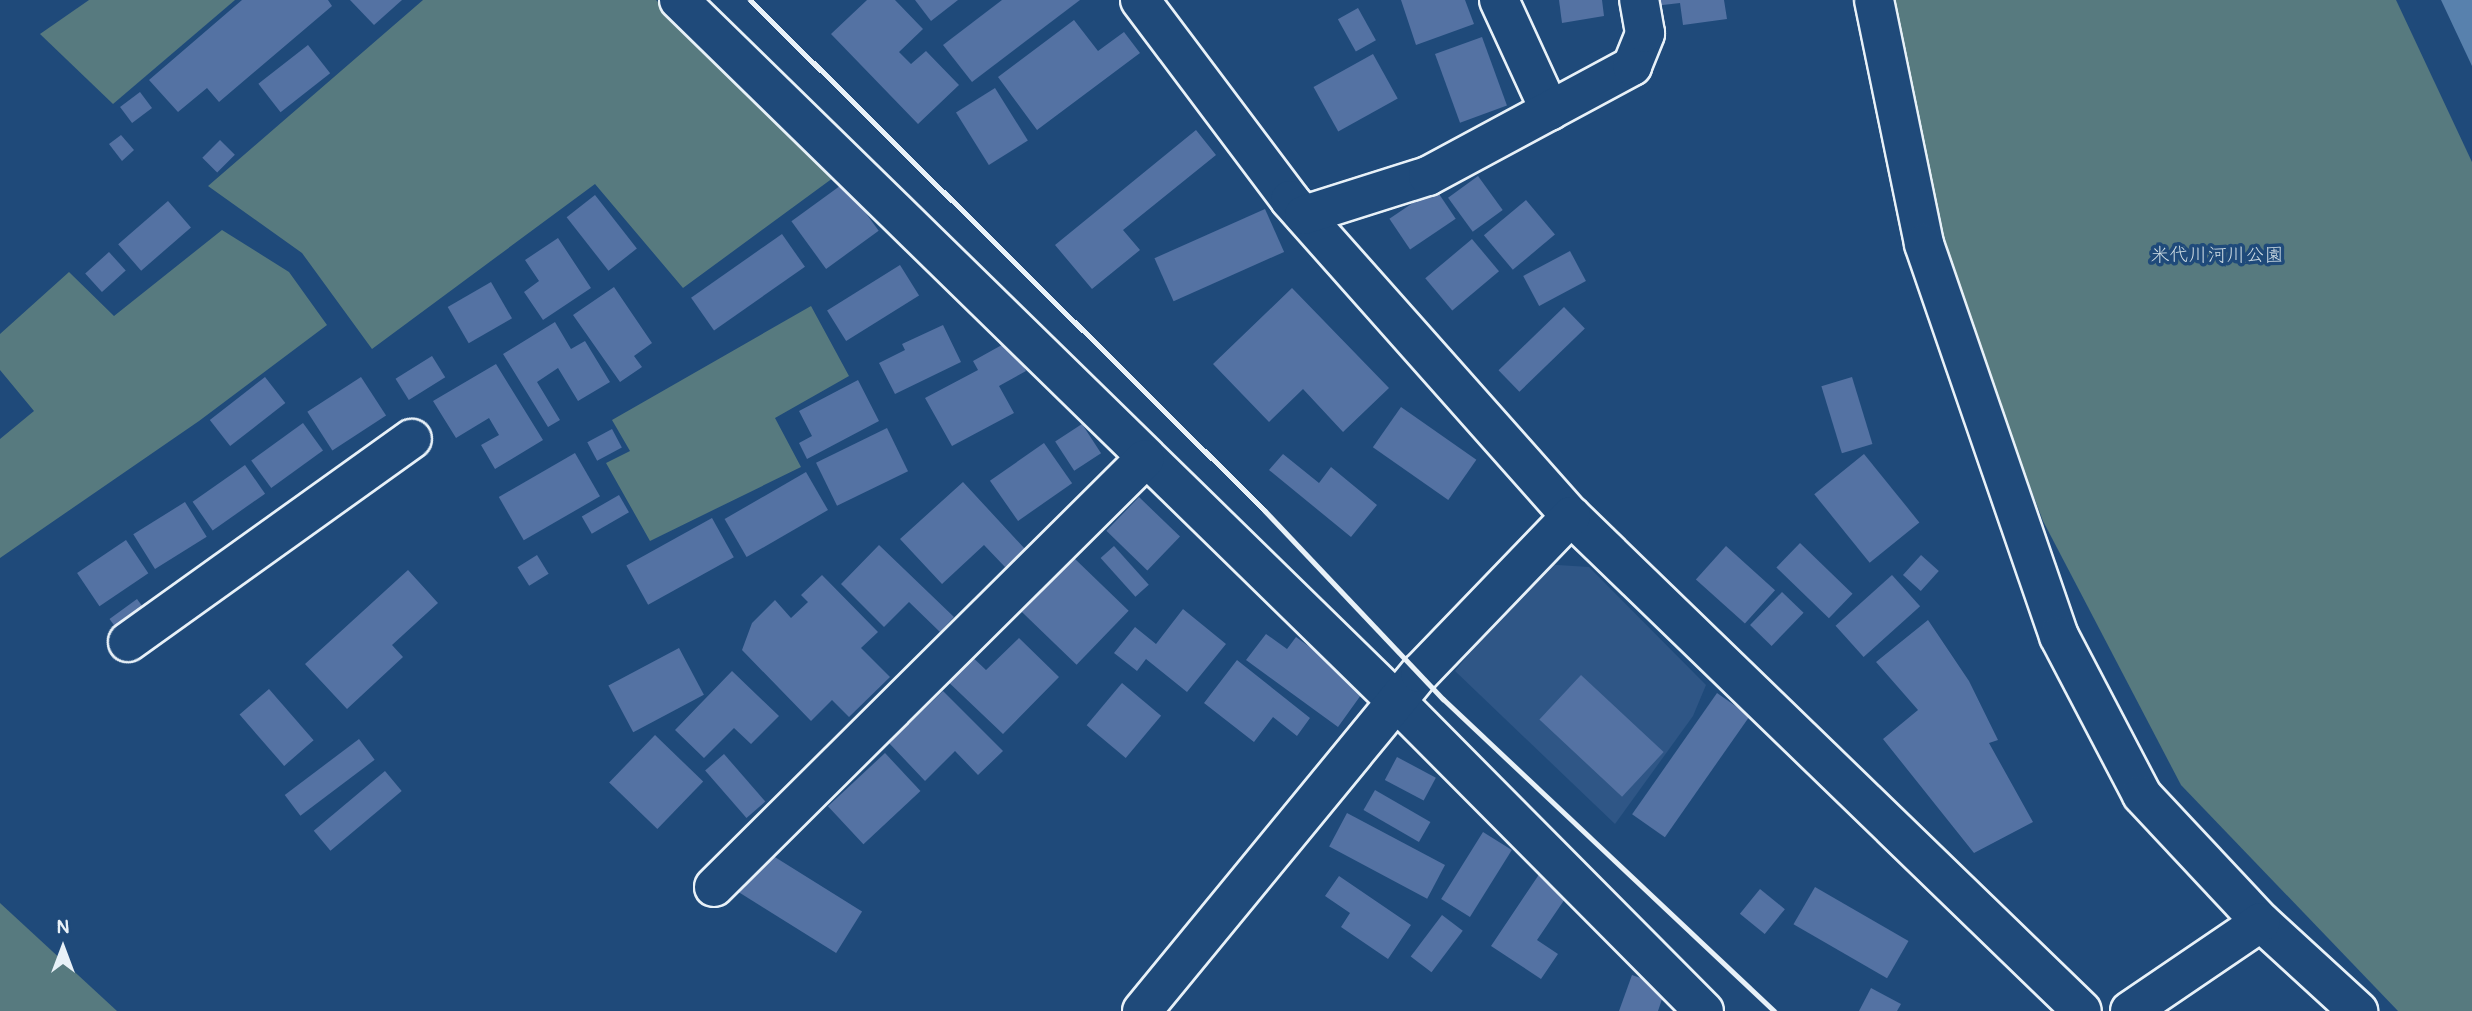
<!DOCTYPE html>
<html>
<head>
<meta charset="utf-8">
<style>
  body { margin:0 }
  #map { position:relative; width:2472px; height:1011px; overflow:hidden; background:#1f4a7a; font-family:Pangolin,"Klee One",sans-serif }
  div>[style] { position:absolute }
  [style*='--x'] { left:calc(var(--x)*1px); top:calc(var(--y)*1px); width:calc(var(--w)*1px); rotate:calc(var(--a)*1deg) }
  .built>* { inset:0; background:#2f5686 }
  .green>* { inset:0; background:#577a7f }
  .water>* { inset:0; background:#5881ad }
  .building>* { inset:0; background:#5472a3; transform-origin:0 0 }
  .roads { filter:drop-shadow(2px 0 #e8f1f8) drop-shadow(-2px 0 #e8f1f8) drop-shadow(0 2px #e8f1f8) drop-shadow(0 -2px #e8f1f8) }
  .minor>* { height:38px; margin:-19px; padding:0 19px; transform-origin:19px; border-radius:19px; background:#1f4a7a }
  .rail>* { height:5px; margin:-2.5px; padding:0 2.5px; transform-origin:2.5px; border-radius:2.5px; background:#e8f1f8 }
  span { translate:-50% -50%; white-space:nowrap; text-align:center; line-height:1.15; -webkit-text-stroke:7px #1f4a7a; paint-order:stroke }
  .park-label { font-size:19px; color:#d2dfe6 }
  .north { position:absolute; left:28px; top:913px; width:70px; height:70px; -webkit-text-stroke:5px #1f4a7a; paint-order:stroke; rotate:0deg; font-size:19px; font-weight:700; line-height:28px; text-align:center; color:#e8f1f8 }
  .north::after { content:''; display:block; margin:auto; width:24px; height:32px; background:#e8f1f8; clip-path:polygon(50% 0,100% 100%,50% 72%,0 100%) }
</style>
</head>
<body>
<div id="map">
  <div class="built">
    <i style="clip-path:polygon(1542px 564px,1589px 567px,1706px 685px,1693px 716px,1615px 824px,1455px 671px)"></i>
  </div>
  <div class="green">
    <i style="clip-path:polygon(89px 0,235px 0,113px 104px,40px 34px)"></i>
    <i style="clip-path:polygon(423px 0,656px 0,837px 175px,683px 288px,595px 184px,372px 349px,302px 253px,208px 186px)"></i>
    <i style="clip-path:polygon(1885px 0,2396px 0,2472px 162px,2472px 1011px,2398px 1011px,2181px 785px,2043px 521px,1934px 233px)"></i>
    <i style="clip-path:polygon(222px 230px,289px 272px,327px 325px,199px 421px,0 558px,0 439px,34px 411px,0 370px,0 334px,69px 272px,114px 316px)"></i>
    <i style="clip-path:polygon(811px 306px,849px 376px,775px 418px,801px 467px,650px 541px,606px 463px,630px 451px,612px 420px)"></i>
    <i style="clip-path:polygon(0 903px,117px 1011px,0 1011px)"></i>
  </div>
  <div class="water">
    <i style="clip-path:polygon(2441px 0,2472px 0,2472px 66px)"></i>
  </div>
  <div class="building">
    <i style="clip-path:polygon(242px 0,328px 0,332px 6px,219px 102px,207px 88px,178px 112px,149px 80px)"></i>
    <i style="clip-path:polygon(350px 0,402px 0,374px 25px)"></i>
    <i style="clip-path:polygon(867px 0,895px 0,923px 29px,899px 52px,911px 64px,926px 51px,959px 85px,918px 124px,831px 34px)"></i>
    <i style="clip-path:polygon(915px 0,958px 0,931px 21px)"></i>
    <i style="clip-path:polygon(1002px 0,1080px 0,972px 82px,943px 45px)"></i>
    <i style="clip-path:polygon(1401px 0,1465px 0,1474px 24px,1416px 45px)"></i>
    <i style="clip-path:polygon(1559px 0,1602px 0,1604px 16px,1562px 23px)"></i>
    <i style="clip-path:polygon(1654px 0,1724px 0,1727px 19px,1683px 25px,1680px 3px,1654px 6px)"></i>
    <i style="left:1358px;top:8px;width:37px;height:23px;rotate:61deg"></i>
    <i style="clip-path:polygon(1074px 20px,1098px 51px,1124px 32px,1140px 53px,1037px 130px,998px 77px)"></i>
    <i style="left:1482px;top:37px;width:73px;height:50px;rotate:70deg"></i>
    <i style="left:308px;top:45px;width:36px;height:63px;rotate:52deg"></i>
    <i style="left:1373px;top:54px;width:51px;height:68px;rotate:61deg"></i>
    <i style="left:995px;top:88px;width:62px;height:46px;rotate:58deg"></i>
    <i style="left:140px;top:92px;width:20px;height:25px;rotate:53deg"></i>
    <i style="clip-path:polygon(1196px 130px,1216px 155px,1123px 230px,1140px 250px,1092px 289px,1055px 245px)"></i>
    <i style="clip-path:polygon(121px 135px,134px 150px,122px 161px,109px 144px)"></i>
    <i style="left:220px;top:140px;width:21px;height:25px;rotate:45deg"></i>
    <i style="left:1478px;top:176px;width:42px;height:37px;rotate:54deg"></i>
    <i style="left:844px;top:183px;width:59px;height:65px;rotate:54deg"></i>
    <i style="left:1435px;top:188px;width:37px;height:55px;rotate:56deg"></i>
    <i style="left:595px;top:195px;width:68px;height:36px;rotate:52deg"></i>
    <i style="left:1526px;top:200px;width:45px;height:55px;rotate:50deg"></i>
    <i style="left:168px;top:201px;width:35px;height:66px;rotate:49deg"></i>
    <i style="left:1265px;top:209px;width:47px;height:121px;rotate:66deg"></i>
    <i style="left:782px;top:234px;width:40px;height:111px;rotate:55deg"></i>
    <i style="clip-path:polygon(558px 238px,591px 288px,543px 320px,524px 292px,539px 281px,525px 260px)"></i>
    <i style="left:1472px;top:239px;width:42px;height:61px;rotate:50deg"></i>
    <i style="left:1570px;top:251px;width:34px;height:53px;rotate:62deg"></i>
    <i style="left:109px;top:252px;width:25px;height:32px;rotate:48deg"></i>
    <i style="left:900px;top:265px;width:36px;height:86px;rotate:58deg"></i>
    <i style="left:491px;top:282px;width:42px;height:50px;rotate:60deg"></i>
    <i style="clip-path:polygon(614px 287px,652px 343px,634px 356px,642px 367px,620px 382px,573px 315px)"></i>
    <i style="clip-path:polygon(1292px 288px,1389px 388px,1343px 432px,1303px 389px,1269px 422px,1213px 364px)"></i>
    <i style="left:1564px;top:307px;width:30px;height:91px;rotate:46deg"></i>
    <i style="clip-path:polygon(555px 322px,571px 349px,585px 341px,610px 382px,578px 401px,558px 368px,537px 382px,560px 420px,548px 427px,503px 354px)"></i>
    <i style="clip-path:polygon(943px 325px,961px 362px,895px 394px,879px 363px,905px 350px,902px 344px)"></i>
    <i style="clip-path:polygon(1009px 341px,1026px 371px,999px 386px,1014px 413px,952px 446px,925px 398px,978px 370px,973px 361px)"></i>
    <i style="left:432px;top:356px;width:25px;height:43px;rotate:58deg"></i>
    <i style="clip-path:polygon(496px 364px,543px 440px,495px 469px,481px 445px,499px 435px,489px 418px,456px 438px,433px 401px)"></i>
    <i style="left:265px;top:377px;width:33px;height:70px;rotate:52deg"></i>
    <i style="left:361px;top:377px;width:46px;height:64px;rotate:57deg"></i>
    <i style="left:1852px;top:377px;width:70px;height:32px;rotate:73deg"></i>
    <i style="clip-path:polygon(858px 380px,879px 421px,807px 459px,799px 443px,812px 436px,799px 411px)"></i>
    <i style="left:1401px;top:407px;width:92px;height:49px;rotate:35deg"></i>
    <i style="left:303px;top:423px;width:34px;height:64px;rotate:54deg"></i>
    <i style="left:1082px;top:424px;width:35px;height:32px;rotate:57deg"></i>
    <i style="left:887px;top:428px;width:48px;height:79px;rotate:64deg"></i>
    <i style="left:612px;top:429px;width:21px;height:28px;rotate:62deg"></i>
    <i style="left:1044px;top:443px;width:49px;height:66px;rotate:55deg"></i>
    <i style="left:575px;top:453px;width:50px;height:88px;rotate:60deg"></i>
    <i style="clip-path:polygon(1283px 454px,1319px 483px,1331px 467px,1377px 505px,1351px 537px,1269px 470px)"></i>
    <i style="left:1864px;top:454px;width:88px;height:64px;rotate:51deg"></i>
    <i style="left:245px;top:465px;width:35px;height:64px;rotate:55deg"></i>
    <i style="left:806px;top:472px;width:44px;height:94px;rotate:60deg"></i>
    <i style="clip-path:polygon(963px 482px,1025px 549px,1005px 567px,984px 545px,942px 584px,900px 539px)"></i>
    <i style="left:619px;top:495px;width:20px;height:43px;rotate:60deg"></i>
    <i style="left:1139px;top:497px;width:57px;height:47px;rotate:44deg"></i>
    <i style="left:185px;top:502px;width:41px;height:61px;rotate:58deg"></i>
    <i style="left:712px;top:518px;width:45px;height:98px;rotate:61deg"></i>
    <i style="left:126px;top:540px;width:40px;height:59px;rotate:56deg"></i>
    <i style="left:1800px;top:543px;width:73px;height:34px;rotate:44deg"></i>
    <i style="clip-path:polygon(879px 545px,954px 617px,940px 632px,909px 602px,884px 627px,841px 584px)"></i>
    <i style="left:1114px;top:546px;width:52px;height:18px;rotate:48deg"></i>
    <i style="left:1726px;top:546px;width:66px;height:45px;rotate:42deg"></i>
    <i style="left:537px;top:555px;width:22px;height:23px;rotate:58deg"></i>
    <i style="left:1921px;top:555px;width:24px;height:27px;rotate:42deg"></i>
    <i style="left:1074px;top:558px;width:76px;height:75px;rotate:44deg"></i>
    <i style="clip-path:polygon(408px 570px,438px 603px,392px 645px,403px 657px,347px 709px,305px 664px)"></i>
    <i style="clip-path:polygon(822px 575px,878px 632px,861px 648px,890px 677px,849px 717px,832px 700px,811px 721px,742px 650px,752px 623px,775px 600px,791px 618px,808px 602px,801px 595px)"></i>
    <i style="left:1892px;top:575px;width:42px;height:76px;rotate:48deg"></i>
    <i style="left:1782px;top:592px;width:30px;height:46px;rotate:44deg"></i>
    <i style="left:137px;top:599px;width:19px;height:34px;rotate:54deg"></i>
    <i style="clip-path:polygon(1183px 609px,1226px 644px,1187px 692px,1146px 659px,1137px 671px,1114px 653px,1135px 627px,1156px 644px)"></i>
    <i style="clip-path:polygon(1928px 620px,1969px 681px,1998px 740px,1989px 743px,2033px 822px,1974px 853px,1883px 739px,1918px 710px,1876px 662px)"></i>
    <i style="clip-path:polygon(1266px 634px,1287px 649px,1296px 637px,1366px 688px,1338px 727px,1246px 660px)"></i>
    <i style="clip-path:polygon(1019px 638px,1059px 677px,1003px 734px,942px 676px,966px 651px,986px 670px)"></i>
    <i style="left:679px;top:648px;width:53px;height:80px;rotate:62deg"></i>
    <i style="clip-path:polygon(1237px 660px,1310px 718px,1297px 736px,1273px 717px,1254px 742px,1204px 703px)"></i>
    <i style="clip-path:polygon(732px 671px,779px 716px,751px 744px,734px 728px,704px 758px,675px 730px)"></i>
    <i style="left:1581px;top:675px;width:113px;height:61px;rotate:43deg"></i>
    <i style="left:1122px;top:683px;width:51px;height:55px;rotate:40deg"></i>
    <i style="left:269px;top:689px;width:68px;height:39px;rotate:49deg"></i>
    <i style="clip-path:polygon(943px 691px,1003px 751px,978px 775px,955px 751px,925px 781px,889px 743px)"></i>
    <i style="left:1717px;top:693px;width:40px;height:148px;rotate:35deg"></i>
    <i style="left:655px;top:735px;width:67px;height:66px;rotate:44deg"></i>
    <i style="left:359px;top:739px;width:26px;height:93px;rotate:53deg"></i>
    <i style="left:885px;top:753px;width:52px;height:78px;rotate:47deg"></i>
    <i style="left:724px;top:754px;width:63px;height:25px;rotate:49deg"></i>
    <i style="left:1397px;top:757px;width:44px;height:26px;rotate:28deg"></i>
    <i style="left:385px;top:771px;width:26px;height:93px;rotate:50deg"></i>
    <i style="left:1375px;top:790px;width:64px;height:23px;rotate:30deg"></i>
    <i style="left:1347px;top:813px;width:111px;height:38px;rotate:28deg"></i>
    <i style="left:1483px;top:832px;width:34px;height:79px;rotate:32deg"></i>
    <i style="left:762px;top:849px;width:118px;height:49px;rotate:32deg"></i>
    <i style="clip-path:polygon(1540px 873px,1569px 893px,1537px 940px,1558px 954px,1541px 979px,1491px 946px)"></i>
    <i style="clip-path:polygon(1339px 876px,1411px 925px,1388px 959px,1341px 927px,1350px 913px,1325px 896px)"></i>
    <i style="left:1815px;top:887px;width:108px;height:43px;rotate:30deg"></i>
    <i style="left:1760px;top:889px;width:32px;height:32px;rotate:39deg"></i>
    <i style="left:1442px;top:915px;width:26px;height:52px;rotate:37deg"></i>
    <i style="clip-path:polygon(1632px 975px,1666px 987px,1658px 1011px,1619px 1011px)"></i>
    <i style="clip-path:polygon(1871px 988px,1901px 1004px,1897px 1011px,1859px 1011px)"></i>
  </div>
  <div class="roads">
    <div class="minor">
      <i style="--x:679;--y:0;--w:1003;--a:44.35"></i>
      <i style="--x:1396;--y:701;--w:437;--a:45.2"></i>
      <i style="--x:1140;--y:0;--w:250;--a:53.1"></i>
      <i style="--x:1290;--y:200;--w:423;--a:48.4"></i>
      <i style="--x:1571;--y:516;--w:711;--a:44.09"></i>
      <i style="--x:1499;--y:0;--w:122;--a:65.3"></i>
      <i style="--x:1874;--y:0;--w:249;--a:78.4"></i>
      <i style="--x:1924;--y:244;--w:415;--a:71"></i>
      <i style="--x:2059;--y:636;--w:179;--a:62.4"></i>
      <i style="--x:2142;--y:795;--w:174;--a:46.9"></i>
      <i style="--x:2261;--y:922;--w:132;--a:42.5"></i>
      <i style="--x:1304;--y:215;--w:130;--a:-17.5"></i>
      <i style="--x:1428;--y:176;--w:232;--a:-28.3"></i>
      <i style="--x:1632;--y:66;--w:35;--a:-68"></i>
      <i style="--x:1645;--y:33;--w:34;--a:-100"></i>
      <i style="--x:128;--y:642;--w:349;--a:-35.6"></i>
      <i style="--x:714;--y:887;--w:607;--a:-44.8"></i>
      <i style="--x:1142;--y:1011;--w:438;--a:-50.6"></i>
      <i style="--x:1420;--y:673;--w:218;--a:-46.1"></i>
      <i style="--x:2130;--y:1011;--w:158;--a:-34.2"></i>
    </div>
  </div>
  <div class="rail">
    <i style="--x:750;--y:0;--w:725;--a:44.78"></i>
    <i style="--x:1265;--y:511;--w:259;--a:46.6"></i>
    <i style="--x:1443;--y:699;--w:455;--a:43.3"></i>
  </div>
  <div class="park-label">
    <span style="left:2217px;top:256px">米代川河川公園</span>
  </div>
  <div class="north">N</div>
</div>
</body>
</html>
